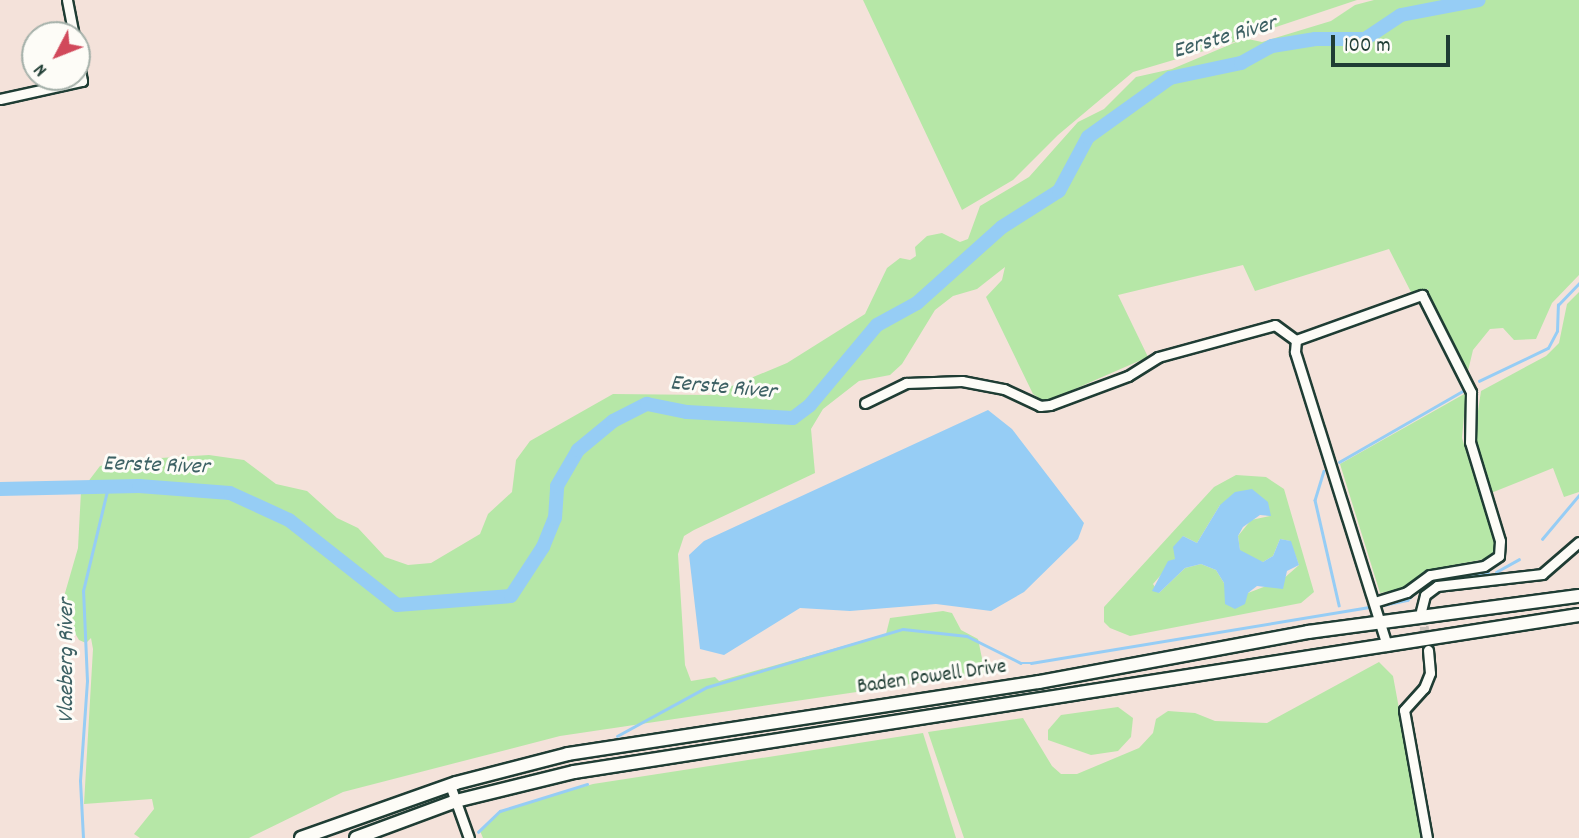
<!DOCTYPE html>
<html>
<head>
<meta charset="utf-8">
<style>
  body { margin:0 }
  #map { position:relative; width:1579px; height:838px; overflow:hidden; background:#f4e2da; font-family:Dekko,sans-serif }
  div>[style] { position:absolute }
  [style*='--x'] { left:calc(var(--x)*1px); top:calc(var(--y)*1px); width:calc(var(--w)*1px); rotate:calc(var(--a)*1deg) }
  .green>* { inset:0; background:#b6e7a7 }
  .water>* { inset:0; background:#96cdf5 }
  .stream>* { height:2.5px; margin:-1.25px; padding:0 1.25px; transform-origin:1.25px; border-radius:1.25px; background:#96cdf5 }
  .river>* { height:14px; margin:-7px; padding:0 7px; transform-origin:7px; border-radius:7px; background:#96cdf5 }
  .street-tunnel>* { height:9px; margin-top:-4.5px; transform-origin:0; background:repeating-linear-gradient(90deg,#c9c1b9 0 9px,transparent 0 13.5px) }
  .roads { filter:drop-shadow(2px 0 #1f3d34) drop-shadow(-2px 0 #1f3d34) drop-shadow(0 2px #1f3d34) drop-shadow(0 -2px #1f3d34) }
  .street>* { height:9px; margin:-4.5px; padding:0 4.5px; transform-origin:4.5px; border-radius:4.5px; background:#fdfcf7 }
  .secondary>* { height:12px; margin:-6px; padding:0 6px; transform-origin:6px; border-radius:6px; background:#fdfcf7 }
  span { translate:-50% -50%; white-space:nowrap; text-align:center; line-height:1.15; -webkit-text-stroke:6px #fdfcf7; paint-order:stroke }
  .street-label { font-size:21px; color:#1f3d34 }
  .water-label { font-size:23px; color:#3d6164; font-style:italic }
  .north { position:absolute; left:21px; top:21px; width:70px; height:70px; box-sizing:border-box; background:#fdfcf7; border:2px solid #a4b0a9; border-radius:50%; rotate:228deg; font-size:19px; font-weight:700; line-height:28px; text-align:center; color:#1f3d34 }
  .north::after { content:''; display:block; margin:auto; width:24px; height:32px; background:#d1495b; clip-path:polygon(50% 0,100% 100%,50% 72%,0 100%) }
  .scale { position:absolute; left:1331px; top:35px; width:119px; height:32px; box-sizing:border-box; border:4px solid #1f3d34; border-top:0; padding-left:9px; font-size:21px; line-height:24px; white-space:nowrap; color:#1f3d34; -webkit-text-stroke:5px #fdfcf7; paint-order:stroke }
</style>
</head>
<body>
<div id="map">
  <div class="green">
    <i style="clip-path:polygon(863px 0,1357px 0,1243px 38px,1262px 42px,1331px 21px,1355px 5px,1374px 0,1579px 0,1579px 275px,1552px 303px,1536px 339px,1514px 340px,1503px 328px,1490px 329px,1473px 350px,1468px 371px,1428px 300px,1428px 289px,1412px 294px,1389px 249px,1255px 291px,1243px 265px,1118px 295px,1148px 357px,1045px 402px,1033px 394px,986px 297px,1002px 280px,1005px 267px,977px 289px,953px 296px,935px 310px,902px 364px,890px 375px,859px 381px,823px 409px,811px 429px,815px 473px,694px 530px,684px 536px,678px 554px,685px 665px,691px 681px,715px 677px,719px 681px,886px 634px,890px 618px,943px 611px,952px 613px,961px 630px,978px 639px,985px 673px,560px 736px,343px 792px,249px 838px,140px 838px,134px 834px,154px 809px,152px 799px,84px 804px,93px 649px,91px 638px,86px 643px,79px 640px,66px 618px,65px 593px,78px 548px,81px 491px,100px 466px,128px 460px,209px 455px,244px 460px,276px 484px,307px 491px,337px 518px,358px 528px,385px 557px,408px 565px,431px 563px,480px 534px,488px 514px,512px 492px,516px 460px,530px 441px,613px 394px,710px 395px,787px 363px,865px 314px,887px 268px,900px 258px,910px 260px,916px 256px,915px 247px,927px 236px,942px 233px,960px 242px,968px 239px,980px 206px,1029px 177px,1078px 122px,1104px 109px,1136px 77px,1172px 69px,1241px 40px,1133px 72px,1058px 135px,1013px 180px,962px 210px)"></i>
    <i style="clip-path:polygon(1579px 292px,1579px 492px,1564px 497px,1553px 468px,1491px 493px,1474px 438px,1481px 391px,1546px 356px,1559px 343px,1567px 304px)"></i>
    <i style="clip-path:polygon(1466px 393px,1462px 438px,1498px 551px,1490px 558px,1433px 569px,1403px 589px,1380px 593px,1340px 464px)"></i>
    <i style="clip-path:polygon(evenodd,1236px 475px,1266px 477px,1284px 489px,1314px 592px,1301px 603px,1130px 636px,1110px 628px,1104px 622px,1104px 607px,1214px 487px,1236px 475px,1220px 505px,1270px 516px,1251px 520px,1238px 536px,1240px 551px,1249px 558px,1263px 562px,1273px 556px,1280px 539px,1290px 541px,1299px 565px,1282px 580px,1248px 593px,1224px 583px,1216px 570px,1201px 564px,1185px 568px,1159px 593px,1153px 584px,1175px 559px,1183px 536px,1197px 543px,1220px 505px)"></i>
    <i style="clip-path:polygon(1379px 662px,1393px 676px,1423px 838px,964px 838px,928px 732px,1023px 718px,1052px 766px,1061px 774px,1077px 774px,1139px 748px,1153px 733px,1156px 719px,1168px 711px,1195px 713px,1215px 721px,1267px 723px)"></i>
    <i style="clip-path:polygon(1118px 707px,1133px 718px,1131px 737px,1118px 751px,1091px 755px,1048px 740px,1048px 730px,1061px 715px)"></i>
    <i style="clip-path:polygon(923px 733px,956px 838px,483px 838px,480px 831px,500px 811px,593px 784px)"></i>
  </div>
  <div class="water">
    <i style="clip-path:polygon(988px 410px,1012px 429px,1084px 523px,1078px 539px,1024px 592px,991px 611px,936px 604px,850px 611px,800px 608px,724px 655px,700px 649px,689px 555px,704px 541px)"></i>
    <i style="clip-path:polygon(1252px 489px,1268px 502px,1271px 516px,1260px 515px,1243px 527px,1238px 536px,1240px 550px,1263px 562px,1273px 556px,1280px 539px,1291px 541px,1299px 565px,1287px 571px,1283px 589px,1257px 586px,1248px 593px,1245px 604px,1235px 609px,1225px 604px,1224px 583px,1216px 570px,1201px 564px,1185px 568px,1159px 593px,1152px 591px,1168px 561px,1175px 559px,1173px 547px,1183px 536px,1197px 543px,1220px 505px,1235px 492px)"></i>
  </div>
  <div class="stream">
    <i style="--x:1479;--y:381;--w:76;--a:-25.6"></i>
    <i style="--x:1548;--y:348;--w:19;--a:-62"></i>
    <i style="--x:1557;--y:331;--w:26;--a:-88"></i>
    <i style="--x:1558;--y:305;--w:30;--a:-46"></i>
    <i style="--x:1339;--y:462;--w:144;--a:-29.9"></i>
    <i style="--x:1324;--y:471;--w:30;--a:107"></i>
    <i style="--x:1315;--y:500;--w:108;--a:77.1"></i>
    <i style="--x:1542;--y:539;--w:57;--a:-49.9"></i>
    <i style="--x:1496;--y:572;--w:26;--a:-29"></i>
    <i style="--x:1457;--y:575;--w:31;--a:-4"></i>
    <i style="--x:1383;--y:605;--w:25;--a:-12"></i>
    <i style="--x:1407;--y:600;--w:24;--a:-42"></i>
    <i style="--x:617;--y:736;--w:102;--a:-28.6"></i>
    <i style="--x:707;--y:687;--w:204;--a:-16.5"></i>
    <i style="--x:903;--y:629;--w:64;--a:6.2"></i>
    <i style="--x:967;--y:636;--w:60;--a:26.6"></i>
    <i style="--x:1021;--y:663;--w:10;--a:0"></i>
    <i style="--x:1031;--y:663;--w:344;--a:-9.4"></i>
    <i style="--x:478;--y:832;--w:30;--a:-44"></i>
    <i style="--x:500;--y:811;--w:91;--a:-17.2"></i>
    <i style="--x:83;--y:838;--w:57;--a:-93"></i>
    <i style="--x:80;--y:781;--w:100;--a:-86"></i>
    <i style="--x:87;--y:681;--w:90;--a:-92.5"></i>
    <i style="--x:83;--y:591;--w:107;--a:-76.5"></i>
  </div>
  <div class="river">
    <i style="--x:0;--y:489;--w:139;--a:-1.2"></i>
    <i style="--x:139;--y:486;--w:91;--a:4.4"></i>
    <i style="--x:230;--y:493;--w:65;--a:24.6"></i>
    <i style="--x:289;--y:520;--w:137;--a:38.2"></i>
    <i style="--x:397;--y:605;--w:114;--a:-4.5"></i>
    <i style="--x:511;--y:596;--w:59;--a:-56.9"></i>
    <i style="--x:543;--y:547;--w:31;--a:-68"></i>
    <i style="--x:555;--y:518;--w:32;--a:-86"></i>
    <i style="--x:557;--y:486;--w:42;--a:-59.7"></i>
    <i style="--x:578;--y:450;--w:45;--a:-39.6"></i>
    <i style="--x:613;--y:421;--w:38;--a:-27"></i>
    <i style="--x:647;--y:404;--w:41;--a:11.3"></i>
    <i style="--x:687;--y:412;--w:106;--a:3.2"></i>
    <i style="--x:793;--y:418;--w:21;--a:-37"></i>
    <i style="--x:810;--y:405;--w:104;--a:-50.1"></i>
    <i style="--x:877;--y:325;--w:46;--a:-28.8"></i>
    <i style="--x:917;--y:303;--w:114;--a:-41.8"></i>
    <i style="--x:1002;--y:227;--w:67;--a:-32.3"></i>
    <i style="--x:1059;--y:191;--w:61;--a:-61.8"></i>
    <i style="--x:1088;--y:137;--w:101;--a:-35.7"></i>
    <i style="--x:1170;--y:78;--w:73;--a:-11.9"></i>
    <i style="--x:1241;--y:63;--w:35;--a:-29"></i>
    <i style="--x:1272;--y:46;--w:44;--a:-9.2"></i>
    <i style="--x:1315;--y:39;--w:50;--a:0"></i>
    <i style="--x:1365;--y:39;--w:43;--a:-33.7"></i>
    <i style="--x:1401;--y:15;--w:79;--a:-10.9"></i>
  </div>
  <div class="street-tunnel">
    <i style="--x:1422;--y:613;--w:37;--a:81"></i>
  </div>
  <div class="roads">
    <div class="street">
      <i style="--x:67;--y:0;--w:36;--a:79"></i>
      <i style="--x:0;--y:99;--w:84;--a:-12.4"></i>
      <i style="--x:82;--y:81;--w:28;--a:-100"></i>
      <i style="--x:1296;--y:340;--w:134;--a:-19.7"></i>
      <i style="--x:1422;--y:295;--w:109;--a:63.2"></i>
      <i style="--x:1471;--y:392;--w:50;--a:91.1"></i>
      <i style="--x:1470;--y:442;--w:103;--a:73.1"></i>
      <i style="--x:1500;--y:541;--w:15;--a:94"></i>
      <i style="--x:1499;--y:556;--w:18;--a:146"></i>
      <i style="--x:1484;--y:566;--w:55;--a:170.5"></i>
      <i style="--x:1430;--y:575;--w:29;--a:144"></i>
      <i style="--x:1407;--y:592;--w:34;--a:163"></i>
      <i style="--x:865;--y:403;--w:46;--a:-26"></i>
      <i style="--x:906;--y:383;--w:56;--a:-2"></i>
      <i style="--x:962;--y:381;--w:43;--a:10.8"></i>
      <i style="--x:1004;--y:389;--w:40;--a:25"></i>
      <i style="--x:1040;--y:406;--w:10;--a:-6"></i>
      <i style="--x:1050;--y:405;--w:83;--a:-20.4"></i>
      <i style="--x:1128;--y:376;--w:36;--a:-32"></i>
      <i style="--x:1158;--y:357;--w:121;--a:-15.3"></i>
      <i style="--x:1275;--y:325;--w:26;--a:36"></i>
      <i style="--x:1296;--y:340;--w:12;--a:95"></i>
      <i style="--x:1295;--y:352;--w:308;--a:72.6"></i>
      <i style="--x:1421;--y:611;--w:16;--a:-76"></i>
      <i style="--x:1425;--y:595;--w:15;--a:-37"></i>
      <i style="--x:1437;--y:586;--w:106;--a:-6.5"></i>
      <i style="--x:1542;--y:574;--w:49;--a:-40.9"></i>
      <i style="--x:450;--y:785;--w:56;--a:70.3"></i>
      <i style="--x:1427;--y:838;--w:130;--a:-100.2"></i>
      <i style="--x:1404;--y:710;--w:30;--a:-48"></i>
      <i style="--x:1424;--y:688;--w:16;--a:-68"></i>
      <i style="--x:1430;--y:673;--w:23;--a:-95"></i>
    </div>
    <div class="secondary">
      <i style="--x:301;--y:838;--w:164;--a:-19.5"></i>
      <i style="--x:456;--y:783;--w:116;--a:-14.5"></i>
      <i style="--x:568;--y:754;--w:476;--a:-8.7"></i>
      <i style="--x:1039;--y:682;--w:274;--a:-10.5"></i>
      <i style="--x:1308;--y:632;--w:273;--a:-7.6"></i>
      <i style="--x:356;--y:838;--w:107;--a:-20.3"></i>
      <i style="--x:456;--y:801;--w:122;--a:-13.8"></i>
      <i style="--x:574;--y:772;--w:1017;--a:-8.88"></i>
    </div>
  </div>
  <div class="street-label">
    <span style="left:932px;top:678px;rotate:-8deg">Baden Powell Drive</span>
  </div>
  <div class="water-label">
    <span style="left:1225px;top:39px;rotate:-16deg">Eerste River</span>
    <span style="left:723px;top:389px;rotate:5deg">Eerste River</span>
    <span style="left:156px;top:467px;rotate:2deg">Eerste River</span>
    <span style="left:68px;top:661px;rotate:-90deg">Vlaeberg River</span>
  </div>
  <div class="north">N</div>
  <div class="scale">100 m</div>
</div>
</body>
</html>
